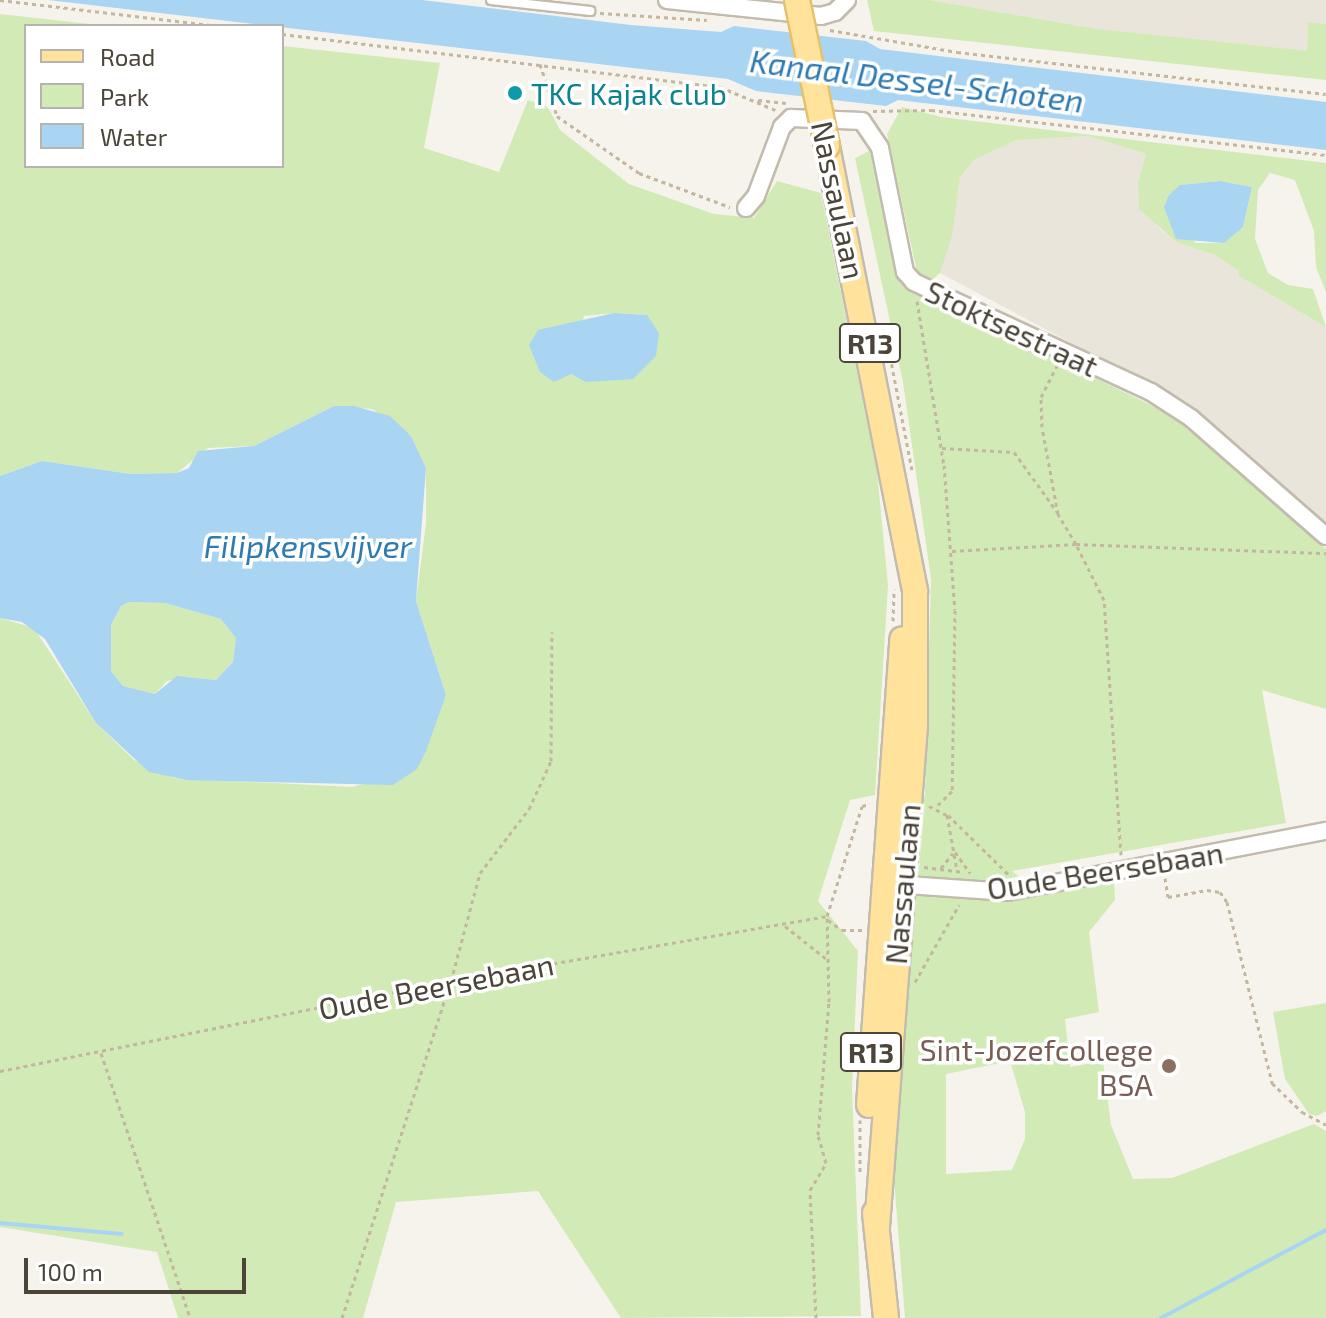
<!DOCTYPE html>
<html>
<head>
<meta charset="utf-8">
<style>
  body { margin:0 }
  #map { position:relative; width:1326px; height:1318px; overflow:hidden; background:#f6f3ec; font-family:"Exo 2",sans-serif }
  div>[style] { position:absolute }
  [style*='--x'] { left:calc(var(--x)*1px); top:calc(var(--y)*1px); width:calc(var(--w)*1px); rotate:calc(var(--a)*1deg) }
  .residential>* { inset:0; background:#eae5da }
  .green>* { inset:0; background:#d2eab5 }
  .water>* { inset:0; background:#a9d4f2 }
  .stream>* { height:4px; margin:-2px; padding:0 2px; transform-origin:2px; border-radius:2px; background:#a9d4f2 }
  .path>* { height:3px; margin-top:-1.5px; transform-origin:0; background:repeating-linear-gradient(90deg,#c4b79f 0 4px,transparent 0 8px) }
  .roads { filter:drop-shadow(2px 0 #c2bbae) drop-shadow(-2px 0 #c2bbae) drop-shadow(0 2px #c2bbae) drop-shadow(0 -2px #c2bbae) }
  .lane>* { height:8px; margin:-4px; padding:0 4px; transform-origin:4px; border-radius:4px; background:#fff }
  .street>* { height:16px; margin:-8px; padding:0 8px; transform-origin:8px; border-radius:8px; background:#fff }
  .primary>* { height:24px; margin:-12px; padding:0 12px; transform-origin:12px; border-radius:12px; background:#ffe39c }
  .bridges { filter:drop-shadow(2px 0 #e6c16a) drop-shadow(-2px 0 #e6c16a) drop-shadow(0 2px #e6c16a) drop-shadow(0 -2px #e6c16a) }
  .primary-bridge>* { height:24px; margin:-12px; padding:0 12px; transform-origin:12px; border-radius:12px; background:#ffe39c }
  .dots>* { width:22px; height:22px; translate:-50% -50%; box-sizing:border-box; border:4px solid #fff; border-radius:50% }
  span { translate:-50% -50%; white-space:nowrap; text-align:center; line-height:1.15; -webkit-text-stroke:7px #fff; paint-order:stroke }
  .shield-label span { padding:2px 6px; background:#fff; border:2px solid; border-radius:6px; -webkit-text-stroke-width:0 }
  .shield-label { font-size:28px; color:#4b4439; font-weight:700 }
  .culture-label { font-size:30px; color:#0d838f }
  .left { translate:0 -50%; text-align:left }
  .street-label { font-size:30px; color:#4b4439 }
  .education-label { font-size:30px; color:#785e54 }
  .right { translate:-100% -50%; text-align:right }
  .water-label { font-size:32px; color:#2e7ab2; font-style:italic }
  .legend { position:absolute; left:24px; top:24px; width:260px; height:144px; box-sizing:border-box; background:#fff; border:2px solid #b7b4b0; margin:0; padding:10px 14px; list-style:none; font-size:24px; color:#4b4439 }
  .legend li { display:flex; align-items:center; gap:16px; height:40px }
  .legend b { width:40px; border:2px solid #b7b4b0 }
  .scale { position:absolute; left:24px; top:1258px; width:222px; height:36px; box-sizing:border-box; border:4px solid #4b4439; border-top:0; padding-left:10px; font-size:24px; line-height:28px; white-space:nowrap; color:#4b4439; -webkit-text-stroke:6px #fff; paint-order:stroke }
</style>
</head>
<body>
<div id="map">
  <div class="residential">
    <i style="clip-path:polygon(929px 0,1326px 0,1326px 24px,1308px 23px,1307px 51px,1278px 49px,1098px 29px)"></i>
    <i style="clip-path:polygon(1088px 136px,1146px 154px,1138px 182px,1157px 226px,1176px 242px,1215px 255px,1239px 271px,1239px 276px,1326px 327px,1326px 524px,1184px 403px,940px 273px,960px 177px,974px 160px,1017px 140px)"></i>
  </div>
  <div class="green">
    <i style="clip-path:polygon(867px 0,929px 0,1098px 29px,1307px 51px,1308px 22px,1326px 24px,1326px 80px,874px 31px)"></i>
    <i style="clip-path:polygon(evenodd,0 14px,108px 26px,26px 26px,26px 166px,282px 166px,282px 46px,440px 63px,424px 148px,499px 172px,528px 100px,548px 107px,560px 130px,629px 184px,714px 214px,754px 218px,777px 181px,821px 193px,877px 472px,888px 585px,875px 795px,850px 800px,818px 901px,858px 951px,852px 1088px,861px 1316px,621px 1318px,538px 1191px,396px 1202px,363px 1318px,178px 1318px,157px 1252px,0 1227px,0 618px,34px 628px,96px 723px,134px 760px,174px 778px,352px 787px,417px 769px,446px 695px,416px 601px,426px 523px,426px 468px,411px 436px,372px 409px,334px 406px,254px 446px,208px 448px,177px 473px,131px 474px,42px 461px,0 476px,0 14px,615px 313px,647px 315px,587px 382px,571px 374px,584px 316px,615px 313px)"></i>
    <i style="clip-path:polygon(evenodd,902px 107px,941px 117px,1326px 163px,1326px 292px,1316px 267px,1314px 231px,1295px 180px,1270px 173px,1258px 190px,1255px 239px,1268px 273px,1288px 285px,1313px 289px,1326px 327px,1239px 276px,1239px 271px,1215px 255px,1176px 242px,1139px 209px,1138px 182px,1146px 154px,1088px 136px,1017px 140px,974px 160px,960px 177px,952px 236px,940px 273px,931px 281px,917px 272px,887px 134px,902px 107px,1220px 181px,1252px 187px,1243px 227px,1223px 243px,1195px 243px,1180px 185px,1220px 181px)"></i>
    <i style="clip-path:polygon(evenodd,871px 150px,893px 226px,894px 268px,903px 284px,1175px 417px,1326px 549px,1326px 709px,1262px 690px,1286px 823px,1012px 871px,1038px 892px,1114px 883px,1115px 900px,1089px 932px,1099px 1012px,1065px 1019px,1070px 1067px,1103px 1061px,1111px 1125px,1133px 1179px,1172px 1178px,1314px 1124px,1326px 1131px,1326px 1318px,905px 1318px,894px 1179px,886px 1163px,915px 797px,925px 797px,931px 579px,903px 382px,855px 158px,871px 150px,1010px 1061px,1025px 1112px,1025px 1139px,1012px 1170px,946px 1174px,946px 1074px,1010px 1061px)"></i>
    <i style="clip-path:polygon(129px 602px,165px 603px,221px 619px,236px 638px,233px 662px,216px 680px,186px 677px,167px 681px,155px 694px,123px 686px,111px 671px,111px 625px,121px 606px)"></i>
    <i style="clip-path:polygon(1326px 1003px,1326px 1111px,1317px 1116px,1309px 1114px,1285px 1079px,1273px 1012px)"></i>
  </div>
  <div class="water">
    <i style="clip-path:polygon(48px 0,422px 0,631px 25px,721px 32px,734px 26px,866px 41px,880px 49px,1326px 102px,1326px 150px,898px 100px,886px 106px,756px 91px,728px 79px)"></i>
    <i style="clip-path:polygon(1220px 181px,1252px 187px,1243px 227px,1224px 243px,1176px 239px,1164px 207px,1169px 195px,1180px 185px)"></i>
    <i style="clip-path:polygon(614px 313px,647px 315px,659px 333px,656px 356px,633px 379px,586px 382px,571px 374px,554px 382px,540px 372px,529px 345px,538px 330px)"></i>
    <i style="clip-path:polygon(evenodd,334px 406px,354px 406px,390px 416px,411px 436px,426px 468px,416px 601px,446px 695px,426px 751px,417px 769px,393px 785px,187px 780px,149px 772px,96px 723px,45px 639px,22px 622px,0 618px,0 476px,42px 461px,131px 474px,177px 473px,189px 468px,198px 451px,254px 446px,334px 406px,129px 602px,165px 603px,221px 619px,236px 638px,233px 662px,216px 680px,177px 676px,155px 694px,123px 686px,111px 671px,111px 625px,121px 606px,129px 602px)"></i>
  </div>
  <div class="stream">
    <i style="--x:0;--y:1223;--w:122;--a:5.2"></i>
    <i style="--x:1161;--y:1318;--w:187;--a:-28.1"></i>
  </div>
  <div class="path">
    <i style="--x:0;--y:0;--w:220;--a:6.8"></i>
    <i style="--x:600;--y:13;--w:107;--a:3.7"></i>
    <i style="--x:830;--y:30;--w:129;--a:9.8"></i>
    <i style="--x:957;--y:52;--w:371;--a:6.5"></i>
    <i style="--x:282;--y:34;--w:441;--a:6.9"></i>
    <i style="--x:720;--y:87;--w:63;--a:22.5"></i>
    <i style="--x:540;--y:64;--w:55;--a:71.9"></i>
    <i style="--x:557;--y:116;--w:100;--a:34.8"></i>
    <i style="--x:639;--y:173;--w:97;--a:20.5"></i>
    <i style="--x:758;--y:100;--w:28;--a:6"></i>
    <i style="--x:873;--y:111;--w:58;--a:-1"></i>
    <i style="--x:931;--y:110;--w:398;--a:6.5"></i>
    <i style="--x:917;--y:301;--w:166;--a:80.7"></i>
    <i style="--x:944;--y:465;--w:145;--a:85.7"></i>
    <i style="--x:955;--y:610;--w:181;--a:90.9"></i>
    <i style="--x:952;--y:791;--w:23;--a:135"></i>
    <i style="--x:890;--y:356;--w:116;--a:79.1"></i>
    <i style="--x:942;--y:448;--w:72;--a:3.2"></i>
    <i style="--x:1014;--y:452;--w:75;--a:54.2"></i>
    <i style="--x:952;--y:551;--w:124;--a:-3.2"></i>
    <i style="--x:1076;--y:544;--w:35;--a:-121"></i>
    <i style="--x:1058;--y:514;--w:88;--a:-100.4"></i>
    <i style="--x:1042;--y:427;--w:30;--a:-92"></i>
    <i style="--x:1041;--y:397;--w:35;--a:-63"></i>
    <i style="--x:893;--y:621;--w:32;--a:-88"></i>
    <i style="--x:929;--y:806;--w:20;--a:27"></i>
    <i style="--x:947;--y:815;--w:56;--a:79.7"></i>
    <i style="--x:948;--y:815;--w:88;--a:44.5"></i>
    <i style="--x:955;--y:852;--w:26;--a:54"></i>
    <i style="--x:1121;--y:855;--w:256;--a:-93.8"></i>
    <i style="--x:1104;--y:600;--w:63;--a:-116.6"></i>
    <i style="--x:1076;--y:544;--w:250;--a:2.1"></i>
    <i style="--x:924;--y:867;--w:40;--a:7.1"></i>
    <i style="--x:941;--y:868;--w:19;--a:-51"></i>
    <i style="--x:1165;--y:878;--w:19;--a:81"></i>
    <i style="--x:1168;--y:897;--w:40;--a:-10"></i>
    <i style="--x:1207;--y:890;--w:13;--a:9"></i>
    <i style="--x:1220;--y:892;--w:12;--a:55"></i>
    <i style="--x:1227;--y:902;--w:187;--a:76"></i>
    <i style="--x:1272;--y:1083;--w:42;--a:44"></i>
    <i style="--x:1302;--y:1112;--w:27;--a:28"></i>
    <i style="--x:828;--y:920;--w:17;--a:36"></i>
    <i style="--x:842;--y:930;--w:22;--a:0"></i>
    <i style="--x:785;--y:926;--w:56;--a:38.5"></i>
    <i style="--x:915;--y:982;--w:89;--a:-60.3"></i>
    <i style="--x:101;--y:1053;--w:280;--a:71.4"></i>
    <i style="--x:0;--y:1071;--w:460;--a:-11.3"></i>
    <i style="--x:451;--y:981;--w:382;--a:-9.8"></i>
    <i style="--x:860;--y:1120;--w:52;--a:90"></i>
    <i style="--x:342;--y:1318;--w:354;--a:-72.1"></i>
    <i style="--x:451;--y:981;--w:112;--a:-75"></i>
    <i style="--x:480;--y:873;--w:81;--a:-52.6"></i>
    <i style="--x:529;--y:809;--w:53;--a:-65.4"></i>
    <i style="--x:551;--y:761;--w:129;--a:-89.6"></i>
    <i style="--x:816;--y:1318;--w:128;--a:-92.7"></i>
    <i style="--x:810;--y:1190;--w:31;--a:-59"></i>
    <i style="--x:826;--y:1163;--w:29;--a:-106"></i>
    <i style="--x:818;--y:1135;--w:133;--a:-85.3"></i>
    <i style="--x:829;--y:1002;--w:86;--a:-91.3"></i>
    <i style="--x:827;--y:916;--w:115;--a:-72.3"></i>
    <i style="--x:862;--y:806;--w:8;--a:-14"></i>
  </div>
  <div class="roads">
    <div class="lane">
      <i style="--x:491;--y:0;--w:100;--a:6.3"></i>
    </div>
    <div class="street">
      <i style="--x:667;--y:0;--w:155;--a:5.9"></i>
      <i style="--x:821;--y:16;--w:15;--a:-16"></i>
      <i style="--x:835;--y:12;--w:17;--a:-45"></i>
      <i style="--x:746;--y:208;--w:16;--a:-50"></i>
      <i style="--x:756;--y:196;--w:74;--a:-69.4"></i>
      <i style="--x:782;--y:127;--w:13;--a:-45"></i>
      <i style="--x:791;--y:118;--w:71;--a:2.4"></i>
      <i style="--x:862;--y:121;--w:32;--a:56"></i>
      <i style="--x:880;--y:148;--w:126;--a:78.6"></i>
      <i style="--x:905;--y:272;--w:13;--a:48"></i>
      <i style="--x:914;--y:282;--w:261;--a:24.9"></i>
      <i style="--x:1151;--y:392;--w:48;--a:33"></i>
      <i style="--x:1191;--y:418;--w:179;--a:41.2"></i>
      <i style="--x:893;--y:884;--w:115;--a:4"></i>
      <i style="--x:1008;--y:892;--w:324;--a:-10.9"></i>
    </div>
    <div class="primary">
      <i style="--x:827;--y:146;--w:454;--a:78.8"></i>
      <i style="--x:915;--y:591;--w:134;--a:90"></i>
      <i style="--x:915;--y:725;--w:503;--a:94.33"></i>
      <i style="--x:869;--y:1105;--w:467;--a:-85.9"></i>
      <i style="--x:875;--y:1213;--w:106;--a:84"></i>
    </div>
  </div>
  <div class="bridges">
    <div class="primary-bridge">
      <i style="--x:797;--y:0;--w:149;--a:78.4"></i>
    </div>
  </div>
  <div class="dots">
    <i style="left:515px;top:93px;background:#0f9aa8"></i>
    <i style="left:1169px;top:1066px;background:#8d6e63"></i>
  </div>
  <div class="shield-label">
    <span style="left:870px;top:343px">R13</span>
    <span style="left:871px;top:1052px">R13</span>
  </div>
  <div class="culture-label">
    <span class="left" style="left:531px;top:93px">TKC Kajak club</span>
  </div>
  <div class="street-label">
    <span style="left:839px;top:200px;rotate:78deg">Nassaulaan</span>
    <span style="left:1012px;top:328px;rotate:25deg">Stoktsestraat</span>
    <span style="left:1105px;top:870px;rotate:-9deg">Oude Beersebaan</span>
    <span style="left:902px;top:884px;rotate:-85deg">Nassaulaan</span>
    <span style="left:436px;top:986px;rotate:-11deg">Oude Beersebaan</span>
  </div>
  <div class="education-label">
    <span class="right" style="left:1153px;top:1066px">Sint-Jozefcollege<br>BSA</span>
  </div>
  <div class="water-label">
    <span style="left:917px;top:80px;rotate:7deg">Kanaal Dessel-Schoten</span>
    <span style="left:308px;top:545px">Filipkensvijver</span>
  </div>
  <ul class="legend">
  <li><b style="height:10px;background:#ffe39c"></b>Road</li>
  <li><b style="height:22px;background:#d2eab5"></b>Park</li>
  <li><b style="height:22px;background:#a9d4f2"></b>Water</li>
  </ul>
  <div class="scale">100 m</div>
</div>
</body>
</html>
